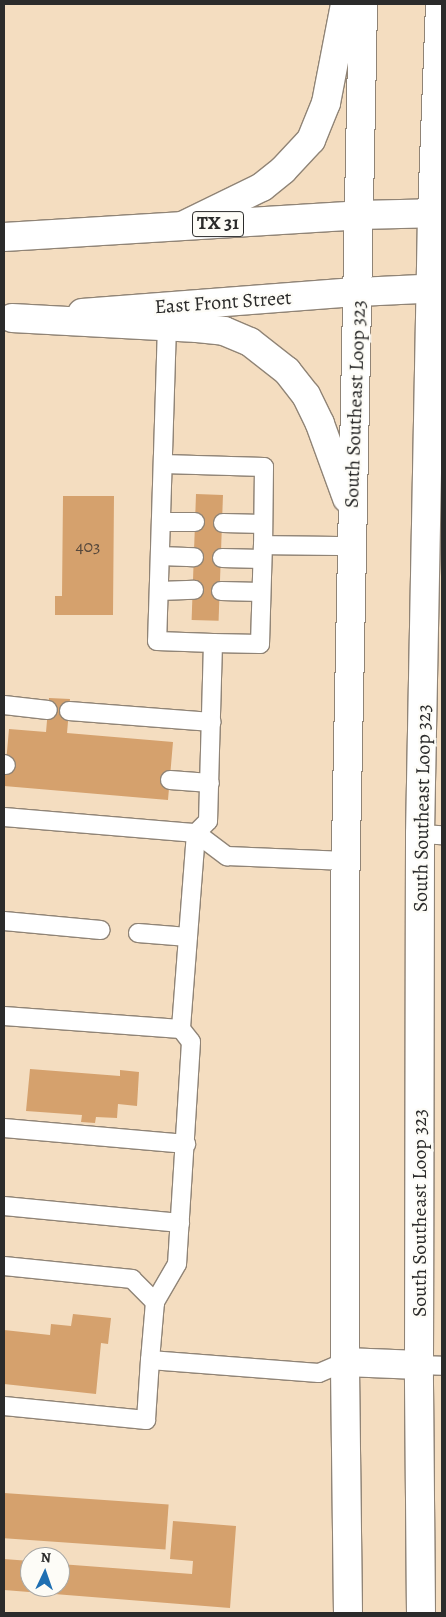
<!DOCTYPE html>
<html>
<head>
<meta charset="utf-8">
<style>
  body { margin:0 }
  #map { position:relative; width:446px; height:1617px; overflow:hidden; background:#f4ddc0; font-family:Alegreya,serif }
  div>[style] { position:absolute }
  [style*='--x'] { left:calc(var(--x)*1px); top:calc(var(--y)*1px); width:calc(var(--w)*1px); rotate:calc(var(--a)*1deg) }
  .building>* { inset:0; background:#d5a16d; transform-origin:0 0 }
  .roads { filter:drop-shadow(1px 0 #908476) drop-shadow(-1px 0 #908476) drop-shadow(0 1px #908476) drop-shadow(0 -1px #908476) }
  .service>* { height:18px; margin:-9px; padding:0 9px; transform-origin:9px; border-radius:9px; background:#fff }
  .primary>* { height:28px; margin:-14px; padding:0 14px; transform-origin:14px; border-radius:14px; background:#fff }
  .trunk>* { height:28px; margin:-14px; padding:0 14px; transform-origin:14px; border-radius:14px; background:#fff }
  span { translate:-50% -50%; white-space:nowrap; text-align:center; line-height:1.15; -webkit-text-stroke:4.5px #fdfcf7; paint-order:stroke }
  .number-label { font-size:18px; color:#56483c }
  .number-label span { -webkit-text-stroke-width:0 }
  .shield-label span { padding:1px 4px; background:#fdfcf7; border:1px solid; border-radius:4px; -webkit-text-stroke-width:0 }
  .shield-label { font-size:19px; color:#2b2b2b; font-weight:700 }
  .street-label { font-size:20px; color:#2b2b2b }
  .frame { position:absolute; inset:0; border:5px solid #2b2b2b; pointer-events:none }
  .north { position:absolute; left:20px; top:1547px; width:50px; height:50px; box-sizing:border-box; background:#fdfcf7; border:1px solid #a9a8a5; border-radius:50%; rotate:3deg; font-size:14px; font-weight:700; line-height:20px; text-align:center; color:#2b2b2b }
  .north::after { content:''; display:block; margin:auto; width:18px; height:22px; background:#1f6fb2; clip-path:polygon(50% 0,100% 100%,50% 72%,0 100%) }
</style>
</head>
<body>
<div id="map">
  <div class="building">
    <i style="left:196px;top:494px;width:27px;height:126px;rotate:2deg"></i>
    <i style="clip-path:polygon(63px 496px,114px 496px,113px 615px,55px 615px,55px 596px,62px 596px)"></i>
    <i style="clip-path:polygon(49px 698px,70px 699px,67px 733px,173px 742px,168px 800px,4px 786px,9px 729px,46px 732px)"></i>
    <i style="clip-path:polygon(30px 1069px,120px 1076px,120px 1070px,139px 1072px,137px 1106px,118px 1104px,117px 1118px,96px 1117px,95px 1123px,81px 1122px,82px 1115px,26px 1111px)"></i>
    <i style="clip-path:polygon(73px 1314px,111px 1318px,108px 1344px,101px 1343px,96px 1394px,4px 1384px,4px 1330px,50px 1335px,51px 1324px,71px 1326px)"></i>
    <i style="left:4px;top:1493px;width:165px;height:45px;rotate:4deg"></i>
    <i style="clip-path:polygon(173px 1521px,236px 1526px,230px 1608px,4px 1590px,4px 1559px,30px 1561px,30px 1587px,60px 1587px,60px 1564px,192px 1574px,193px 1561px,170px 1559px)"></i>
  </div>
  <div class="roads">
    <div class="service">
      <i style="--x:167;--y:326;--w:315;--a:91.8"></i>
      <i style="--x:157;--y:641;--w:56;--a:2"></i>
      <i style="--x:213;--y:643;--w:178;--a:91.6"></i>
      <i style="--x:208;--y:821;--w:17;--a:135"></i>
      <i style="--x:196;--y:833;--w:197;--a:94.4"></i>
      <i style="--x:163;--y:464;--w:101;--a:1.7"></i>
      <i style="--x:264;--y:467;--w:78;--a:90.7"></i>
      <i style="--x:161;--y:522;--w:34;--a:0"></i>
      <i style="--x:223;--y:523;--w:40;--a:1.4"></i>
      <i style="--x:160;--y:556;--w:34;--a:2"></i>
      <i style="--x:222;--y:558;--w:40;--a:1.4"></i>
      <i style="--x:159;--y:591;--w:35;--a:-2"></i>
      <i style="--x:221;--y:591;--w:40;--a:1.4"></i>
      <i style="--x:213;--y:643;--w:47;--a:1.2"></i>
      <i style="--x:260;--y:644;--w:99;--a:-88.3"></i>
      <i style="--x:263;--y:545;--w:88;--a:0.7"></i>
      <i style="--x:4;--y:705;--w:44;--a:6.5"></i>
      <i style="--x:69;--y:711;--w:143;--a:4.4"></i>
      <i style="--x:4;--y:764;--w:2;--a:27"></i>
      <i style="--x:170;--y:780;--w:40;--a:4.3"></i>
      <i style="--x:4;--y:817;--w:193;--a:4.8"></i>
      <i style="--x:196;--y:833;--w:39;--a:37"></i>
      <i style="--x:227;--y:856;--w:119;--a:2.4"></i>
      <i style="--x:420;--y:834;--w:22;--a:3"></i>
      <i style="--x:4;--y:921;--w:97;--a:5.3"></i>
      <i style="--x:138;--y:933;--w:50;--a:4.6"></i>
      <i style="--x:4;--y:1016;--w:177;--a:4.2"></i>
      <i style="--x:181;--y:1029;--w:16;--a:52"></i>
      <i style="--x:191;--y:1042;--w:222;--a:93.6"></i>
      <i style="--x:177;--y:1264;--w:44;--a:120.1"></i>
      <i style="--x:155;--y:1302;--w:58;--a:94.9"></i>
      <i style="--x:150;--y:1360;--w:169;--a:4.4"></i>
      <i style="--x:319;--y:1373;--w:28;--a:-23"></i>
      <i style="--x:4;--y:1128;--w:183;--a:5"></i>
      <i style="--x:4;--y:1206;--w:177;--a:5.5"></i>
      <i style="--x:4;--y:1266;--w:129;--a:5.8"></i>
      <i style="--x:132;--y:1279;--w:33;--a:45"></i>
      <i style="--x:419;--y:1365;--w:23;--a:2"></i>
      <i style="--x:4;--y:1406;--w:143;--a:5.6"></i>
      <i style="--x:146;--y:1420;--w:60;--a:-86.2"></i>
    </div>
    <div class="primary">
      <i style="--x:4;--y:237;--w:356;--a:-3.5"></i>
      <i style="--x:359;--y:215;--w:83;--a:-1.4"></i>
      <i style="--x:82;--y:313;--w:277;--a:-4.4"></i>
      <i style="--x:358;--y:292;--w:84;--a:-2.7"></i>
    </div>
    <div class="trunk">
      <i style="--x:182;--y:226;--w:89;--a:-26"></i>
      <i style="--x:262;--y:187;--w:27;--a:-39"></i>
      <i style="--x:283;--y:170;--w:41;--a:-47"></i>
      <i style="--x:311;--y:140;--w:40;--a:-68"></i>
      <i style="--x:326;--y:103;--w:101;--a:-79.1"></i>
      <i style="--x:12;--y:318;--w:185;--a:3.1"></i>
      <i style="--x:197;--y:328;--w:27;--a:6"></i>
      <i style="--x:224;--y:331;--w:28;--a:23"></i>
      <i style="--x:250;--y:342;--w:47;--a:38.1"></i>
      <i style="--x:287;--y:371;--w:31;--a:52"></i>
      <i style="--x:306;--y:395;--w:32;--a:64"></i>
      <i style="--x:320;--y:424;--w:79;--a:70"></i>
      <i style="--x:345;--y:1362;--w:74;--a:2.3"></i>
      <i style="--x:348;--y:1613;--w:251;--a:-90.7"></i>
      <i style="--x:345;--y:1362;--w:467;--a:-90"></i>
      <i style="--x:345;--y:895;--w:891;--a:-88.84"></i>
      <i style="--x:421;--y:1613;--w:248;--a:-90.5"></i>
      <i style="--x:419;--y:1365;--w:531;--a:-89.89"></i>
      <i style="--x:420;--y:834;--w:621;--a:-88.89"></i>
      <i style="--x:432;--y:213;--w:209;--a:-87.8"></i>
    </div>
  </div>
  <div class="number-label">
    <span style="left:88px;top:546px">403</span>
  </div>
  <div class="shield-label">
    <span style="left:218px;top:224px">TX 31</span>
  </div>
  <div class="street-label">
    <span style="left:223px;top:302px;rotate:-4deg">East Front Street</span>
    <span style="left:355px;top:404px;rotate:-88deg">South Southeast Loop 323</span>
    <span style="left:422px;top:808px;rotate:-89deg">South Southeast Loop 323</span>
    <span style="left:419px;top:1213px;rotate:-90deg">South Southeast Loop 323</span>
  </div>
  <div class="frame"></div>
  <div class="north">N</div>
</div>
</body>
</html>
